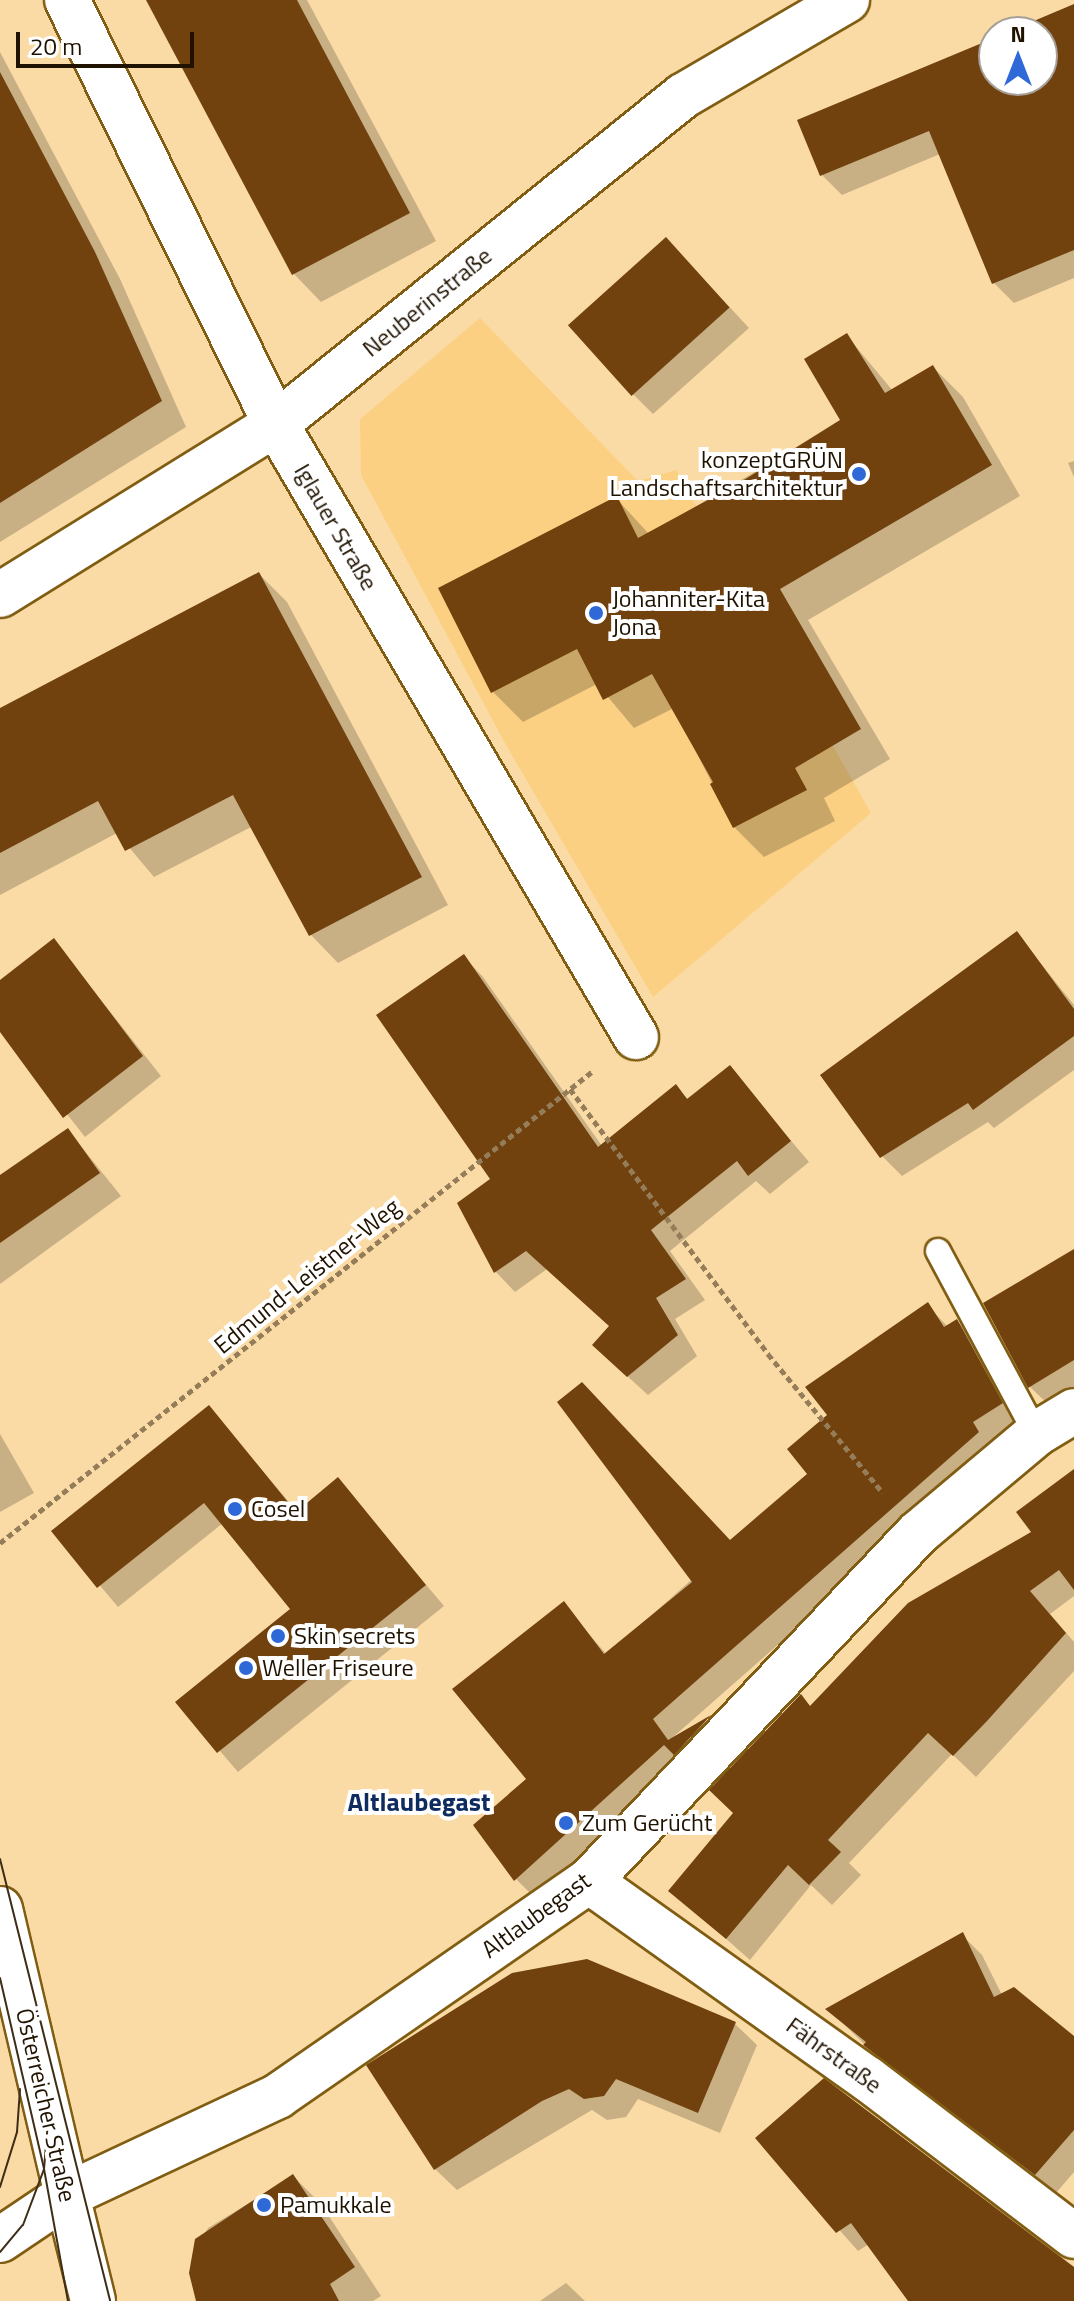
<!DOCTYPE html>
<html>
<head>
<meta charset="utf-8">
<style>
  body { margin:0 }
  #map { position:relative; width:1074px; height:2301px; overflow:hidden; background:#fadba5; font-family:"Titillium Web",sans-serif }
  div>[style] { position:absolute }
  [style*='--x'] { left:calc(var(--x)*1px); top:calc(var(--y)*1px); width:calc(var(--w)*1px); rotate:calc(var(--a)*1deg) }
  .built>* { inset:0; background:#fbd083 }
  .shadow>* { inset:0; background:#0003 }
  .building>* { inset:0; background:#71410e; transform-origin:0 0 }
  .path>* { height:5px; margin-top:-2.5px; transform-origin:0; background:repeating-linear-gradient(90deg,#947d58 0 6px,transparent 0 10px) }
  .roads { filter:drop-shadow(2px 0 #805d12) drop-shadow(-2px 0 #805d12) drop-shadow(0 2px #805d12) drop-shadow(0 -2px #805d12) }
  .service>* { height:24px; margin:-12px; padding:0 12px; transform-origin:12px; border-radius:12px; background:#fff }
  .minor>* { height:44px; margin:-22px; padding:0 22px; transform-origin:22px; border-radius:22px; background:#fff }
  .tertiary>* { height:44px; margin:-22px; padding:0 22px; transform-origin:22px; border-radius:22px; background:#fff }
  .secondary>* { height:44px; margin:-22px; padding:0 22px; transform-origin:22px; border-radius:22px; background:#fff }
  .tram>* { height:2px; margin:-1px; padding:0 1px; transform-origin:1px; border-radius:1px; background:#3e2e17 }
  .dots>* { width:22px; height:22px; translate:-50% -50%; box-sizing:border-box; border:4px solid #fff; border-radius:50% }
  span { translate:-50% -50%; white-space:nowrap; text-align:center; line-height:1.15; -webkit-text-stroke:8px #fff; paint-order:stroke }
  .street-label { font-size:24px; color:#201200 }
  .poi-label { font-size:24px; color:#201200 }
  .right { translate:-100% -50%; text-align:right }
  .left { translate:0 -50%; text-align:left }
  .neighbourhood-label { font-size:26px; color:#0f2c60; font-weight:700 }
  .north { position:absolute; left:978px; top:16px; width:80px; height:80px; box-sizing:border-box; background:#fff; border:2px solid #a6a099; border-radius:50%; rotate:0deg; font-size:22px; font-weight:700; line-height:32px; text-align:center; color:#201200 }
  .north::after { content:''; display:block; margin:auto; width:28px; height:36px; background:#2e69d7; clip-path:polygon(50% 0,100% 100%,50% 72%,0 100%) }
  .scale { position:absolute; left:16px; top:32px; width:178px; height:36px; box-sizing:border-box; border:4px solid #201200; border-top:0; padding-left:10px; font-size:24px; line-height:28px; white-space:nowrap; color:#201200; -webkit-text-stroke:6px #fff; paint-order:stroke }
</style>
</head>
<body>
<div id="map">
  <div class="built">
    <i style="clip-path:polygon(480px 318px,638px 481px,676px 470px,871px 813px,653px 997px,506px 745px,361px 475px,360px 419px)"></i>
  </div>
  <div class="shadow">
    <i style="clip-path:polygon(147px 0,307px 0,436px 241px,321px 302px,294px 274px)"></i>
    <i style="clip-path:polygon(1074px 6px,1074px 278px,1014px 303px,994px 283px,940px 154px,842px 195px,822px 175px,994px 40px,994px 80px,1042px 80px,1042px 32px,1013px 32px)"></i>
    <i style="clip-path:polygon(0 52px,120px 279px,186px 427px,0 542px)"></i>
    <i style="clip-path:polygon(685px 259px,749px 328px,653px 414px,633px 394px)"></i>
    <i style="clip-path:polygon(847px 336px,893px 391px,933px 367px,963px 397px,1020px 496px,808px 620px,890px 759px,824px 798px,835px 821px,764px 857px,734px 827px,674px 708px,634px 728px,597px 684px,523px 722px,493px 692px,616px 498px,649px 534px,843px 420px)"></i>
    <i style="clip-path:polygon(1074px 461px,1074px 477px,1068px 463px)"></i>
    <i style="clip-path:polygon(259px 574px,287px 602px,448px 905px,338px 963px,311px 935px,253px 826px,154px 877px,117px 833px,0 895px,0 711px)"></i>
    <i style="clip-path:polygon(1017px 934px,1074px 1005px,1074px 1070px,994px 1128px,988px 1122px,902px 1176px,882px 1156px)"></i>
    <i style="clip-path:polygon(54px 941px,161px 1076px,85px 1137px,0 1029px,0 983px)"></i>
    <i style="clip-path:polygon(464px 957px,483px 977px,602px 1146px,676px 1087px,689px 1100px,729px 1067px,809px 1162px,770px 1194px,756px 1181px,670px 1251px,705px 1300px,675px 1319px,697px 1356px,648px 1395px,615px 1365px,611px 1327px,547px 1269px,515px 1292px,496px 1272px,460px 1203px,492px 1179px)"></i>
    <i style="clip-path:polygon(68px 1130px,121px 1196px,0 1284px,0 1177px)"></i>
    <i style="clip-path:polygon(1074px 1251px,1074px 1392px,1050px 1406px,1030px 1387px)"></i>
    <i style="clip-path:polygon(927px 1305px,948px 1327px,957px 1321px,976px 1341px,1020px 1423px,990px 1442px,997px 1452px,672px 1738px,711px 1718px,729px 1736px,684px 1763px,535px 1898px,516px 1879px,563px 1604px,607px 1655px,810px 1474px,829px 1415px)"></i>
    <i style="clip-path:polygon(209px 1407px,298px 1513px,338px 1480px,444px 1606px,238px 1772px,178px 1702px,293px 1610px,223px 1523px,118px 1607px,54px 1531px)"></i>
    <i style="clip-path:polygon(0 1434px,34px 1493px,0 1512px)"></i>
    <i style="clip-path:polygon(1074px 1471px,1074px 1596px,1050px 1614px,1074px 1642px,1074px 1671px,976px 1777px,952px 1754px,849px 1863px,861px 1875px,832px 1905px,811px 1885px,750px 1960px,671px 1890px,735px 1813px,801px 1696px,811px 1707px,1034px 1533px)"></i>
    <i style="clip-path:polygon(962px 1935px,982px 1955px,1002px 1995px,1074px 2038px,1074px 2172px,1056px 2193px,885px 2064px,828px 2009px)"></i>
    <i style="clip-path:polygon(586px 1961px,735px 2024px,757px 2045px,720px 2133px,638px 2099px,626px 2117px,607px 2120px,592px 2110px,457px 2190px,435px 2169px)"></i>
    <i style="clip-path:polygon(758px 2138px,1074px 2274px,1074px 2301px,911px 2301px,869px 2244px,858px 2251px)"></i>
    <i style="clip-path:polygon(293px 2176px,321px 2204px,381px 2296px,373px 2301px,201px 2301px,192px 2256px,208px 2228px)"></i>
    <i style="clip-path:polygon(566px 2283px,585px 2301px,540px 2301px)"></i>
  </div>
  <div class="building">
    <i style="clip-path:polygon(146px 0,297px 0,410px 213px,292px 275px)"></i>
    <i style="clip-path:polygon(1074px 4px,1074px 250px,992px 284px,929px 131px,820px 176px,797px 120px,994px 38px,994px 80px,1042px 80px,1042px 32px,1008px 32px)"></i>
    <i style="clip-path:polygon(0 72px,95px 252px,162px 401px,0 503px)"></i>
    <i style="left:666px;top:237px;width:95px;height:132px;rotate:48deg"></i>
    <i style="clip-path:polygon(847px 333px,885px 393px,933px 365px,992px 465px,780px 589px,861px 729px,795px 768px,807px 790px,733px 828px,710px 784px,713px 782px,652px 674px,603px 700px,577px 649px,491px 693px,438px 588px,617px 496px,638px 538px,739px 483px,840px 420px,804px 359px)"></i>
    <i style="clip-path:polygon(259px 572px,422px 877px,309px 936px,233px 795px,125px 851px,98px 801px,0 853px,0 708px)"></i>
    <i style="clip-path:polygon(1017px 931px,1074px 1009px,1074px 1036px,973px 1110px,968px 1103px,880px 1158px,820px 1075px)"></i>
    <i style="clip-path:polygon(54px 938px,143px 1056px,63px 1118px,0 1032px,0 980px)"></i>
    <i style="clip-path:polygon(464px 954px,598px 1147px,676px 1084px,687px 1099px,730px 1065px,791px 1141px,748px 1176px,737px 1161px,651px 1230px,686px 1279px,656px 1298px,678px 1335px,627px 1377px,592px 1345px,609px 1326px,526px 1251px,494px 1273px,457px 1203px,490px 1179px,376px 1015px)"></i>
    <i style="clip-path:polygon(68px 1128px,100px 1173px,0 1243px,0 1175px)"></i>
    <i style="clip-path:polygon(1074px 1249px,1074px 1360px,1028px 1388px,983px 1303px)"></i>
    <i style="clip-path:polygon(928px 1302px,944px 1327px,957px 1319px,1003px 1403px,973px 1422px,979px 1432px,653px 1719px,668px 1740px,711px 1715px,674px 1755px,664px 1745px,514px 1881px,473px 1825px,526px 1779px,452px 1689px,564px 1601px,604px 1654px,692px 1582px,557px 1402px,582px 1382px,730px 1540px,807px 1474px,787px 1449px,827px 1415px,805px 1387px)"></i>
    <i style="clip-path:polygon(209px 1405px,296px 1512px,338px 1477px,426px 1585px,217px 1753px,175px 1702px,290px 1609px,204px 1503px,97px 1588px,51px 1531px)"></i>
    <i style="clip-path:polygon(1074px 1469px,1074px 1590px,1059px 1570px,1030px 1591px,1066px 1633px,987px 1721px,953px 1756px,928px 1733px,828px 1840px,841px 1852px,809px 1885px,788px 1865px,726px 1939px,668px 1891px,733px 1813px,709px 1790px,801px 1694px,810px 1706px,908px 1603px,1031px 1532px,1016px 1512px)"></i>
    <i style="clip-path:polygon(963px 1932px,994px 1997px,1014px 1987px,1074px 2036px,1074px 2130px,1035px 2175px,863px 2045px,866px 2042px,825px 2009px)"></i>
    <i style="clip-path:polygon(587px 1959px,736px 2022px,698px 2113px,616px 2079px,604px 2096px,584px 2099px,569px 2089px,542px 2101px,434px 2170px,366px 2065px,512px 1973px)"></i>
    <i style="clip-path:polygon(824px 2078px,1074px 2267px,1074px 2301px,908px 2301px,851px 2223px,836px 2233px,755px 2138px)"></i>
    <i style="clip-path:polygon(293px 2174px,355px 2267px,330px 2284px,339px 2301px,196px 2301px,189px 2273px,195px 2239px)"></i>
  </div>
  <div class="path">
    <i style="--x:570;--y:1089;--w:331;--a:53.2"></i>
    <i style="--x:768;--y:1354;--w:180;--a:50.4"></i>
    <i style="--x:0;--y:1543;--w:759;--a:-38.53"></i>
  </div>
  <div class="roads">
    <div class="service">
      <i style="--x:938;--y:1251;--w:208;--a:61.8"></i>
    </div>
    <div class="minor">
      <i style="--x:67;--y:0;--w:473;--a:63.8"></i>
      <i style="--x:276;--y:424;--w:711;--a:59.58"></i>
      <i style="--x:0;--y:595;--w:325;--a:-31.8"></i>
      <i style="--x:276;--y:424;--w:523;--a:-38.87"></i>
      <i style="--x:683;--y:96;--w:190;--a:-30.3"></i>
      <i style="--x:589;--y:1881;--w:342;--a:35.4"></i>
      <i style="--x:868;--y:2079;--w:259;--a:37.3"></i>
      <i style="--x:67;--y:2195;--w:233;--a:-25.1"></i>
      <i style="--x:278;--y:2096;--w:378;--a:-34.7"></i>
      <i style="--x:589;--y:1881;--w:477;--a:-46.6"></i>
      <i style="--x:917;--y:1534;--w:155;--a:-40"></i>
      <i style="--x:1036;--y:1434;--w:44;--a:-31.2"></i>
    </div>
    <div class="tertiary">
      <i style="--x:67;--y:2195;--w:109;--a:76.2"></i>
      <i style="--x:0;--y:2240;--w:81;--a:-33.9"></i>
    </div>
    <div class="secondary">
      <i style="--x:0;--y:1909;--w:294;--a:76.8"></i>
    </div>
  </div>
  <div class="tram">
    <i style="--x:0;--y:1859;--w:455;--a:76"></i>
    <i style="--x:0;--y:1978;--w:196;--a:77"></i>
    <i style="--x:44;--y:2169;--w:134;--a:79.7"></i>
    <i style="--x:0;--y:2187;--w:58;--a:-72.8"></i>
    <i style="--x:17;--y:2132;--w:43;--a:-86"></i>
    <i style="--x:0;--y:2252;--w:35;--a:-50"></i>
    <i style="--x:23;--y:2225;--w:60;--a:-69.4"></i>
    <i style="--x:44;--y:2169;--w:72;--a:-85.2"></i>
  </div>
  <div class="dots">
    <i style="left:859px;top:474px;background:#2e69d7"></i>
    <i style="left:596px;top:613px;background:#2e69d7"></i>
    <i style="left:235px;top:1509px;background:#2e69d7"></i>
    <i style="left:278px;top:1636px;background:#2e69d7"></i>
    <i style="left:246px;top:1668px;background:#2e69d7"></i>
    <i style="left:566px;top:1823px;background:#2e69d7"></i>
    <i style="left:264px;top:2205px;background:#2e69d7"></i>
  </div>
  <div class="street-label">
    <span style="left:427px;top:302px;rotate:-39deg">Neuberinstraße</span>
    <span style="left:336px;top:527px;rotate:60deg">Iglauer Straße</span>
    <span style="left:307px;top:1276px;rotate:-39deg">Edmund-Leistner-Weg</span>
    <span style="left:536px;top:1915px;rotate:-36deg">Altlaubegast</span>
    <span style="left:834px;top:2055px;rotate:36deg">Fährstraße</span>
    <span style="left:46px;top:2105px;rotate:77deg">Österreicher Straße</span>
  </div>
  <div class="poi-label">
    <span class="right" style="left:843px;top:474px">konzeptGRÜN<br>Landschaftsarchitektur</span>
    <span class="left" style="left:612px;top:613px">Johanniter-Kita<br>Jona</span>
    <span class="left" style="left:251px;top:1509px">Cosel</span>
    <span class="left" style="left:294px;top:1636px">Skin secrets</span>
    <span class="left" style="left:262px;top:1668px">Weller Friseure</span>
    <span class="left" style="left:582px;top:1823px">Zum Gerücht</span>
    <span class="left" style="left:280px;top:2205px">Pamukkale</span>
  </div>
  <div class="neighbourhood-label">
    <span style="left:419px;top:1802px">Altlaubegast</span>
  </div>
  <div class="north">N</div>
  <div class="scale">20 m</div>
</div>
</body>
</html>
